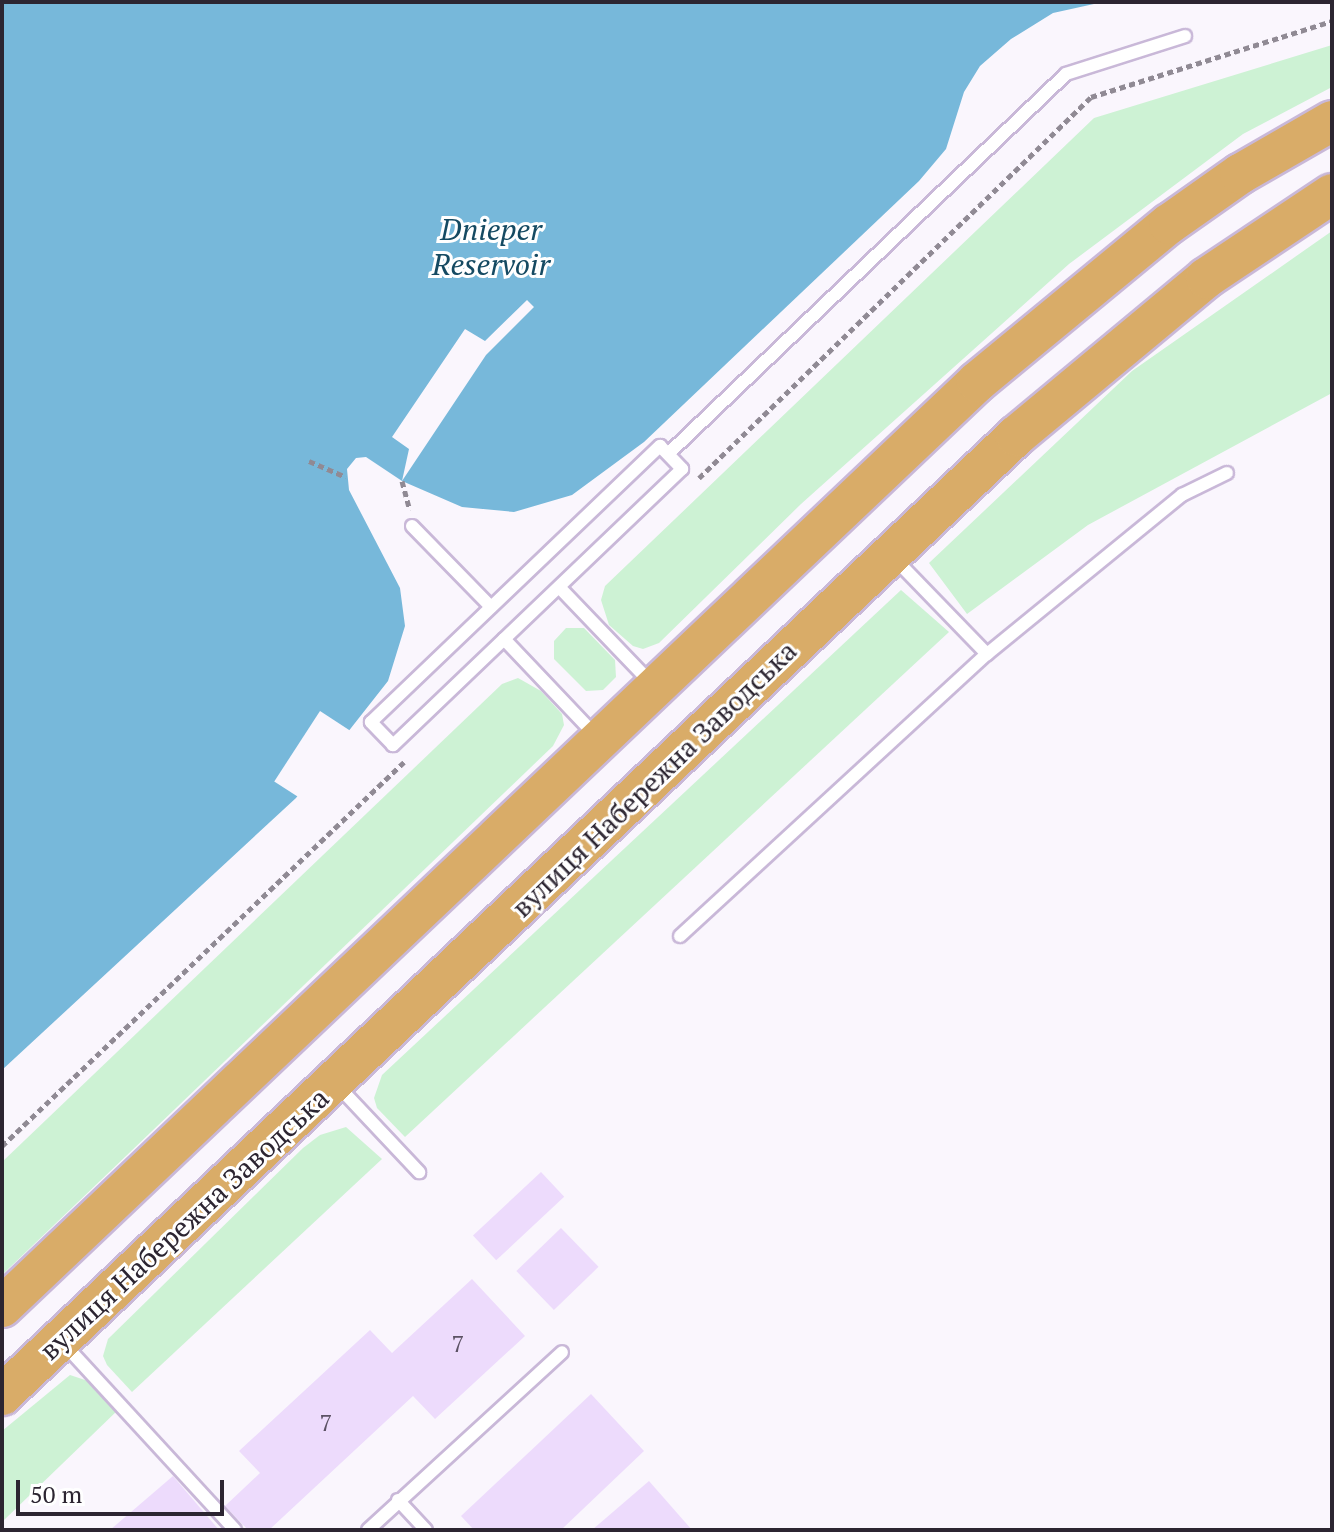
<!DOCTYPE html>
<html>
<head>
<meta charset="utf-8">
<style>
  body { margin:0 }
  #map { position:relative; width:1334px; height:1532px; overflow:hidden; background:#faf6fd; font-family:"PT Serif",serif }
  div>[style] { position:absolute }
  [style*='--x'] { left:calc(var(--x)*1px); top:calc(var(--y)*1px); width:calc(var(--w)*1px); rotate:calc(var(--a)*1deg) }
  .green>* { inset:0; background:#cdf2d4 }
  .water>* { inset:0; background:#77b8da }
  .pier>* { inset:0; background:#faf6fd; transform-origin:0 0 }
  .building>* { inset:0; background:#eddbfc; transform-origin:0 0 }
  .path>* { height:5px; margin-top:-2.5px; transform-origin:0; background:repeating-linear-gradient(90deg,#908a94 0 6px,transparent 0 10px) }
  .roads { filter:drop-shadow(2px 0 #c9b8d8) drop-shadow(-2px 0 #c9b8d8) drop-shadow(0 2px #c9b8d8) drop-shadow(0 -2px #c9b8d8) }
  .lane>* { height:12px; margin:-6px; padding:0 6px; transform-origin:6px; border-radius:6px; background:#fff }
  .primary>* { height:40px; margin:-20px; padding:0 20px; transform-origin:20px; border-radius:20px; background:#d9ac68 }
  span { translate:-50% -50%; white-space:nowrap; text-align:center; line-height:1.15; -webkit-text-stroke:6px #fff; paint-order:stroke }
  .number-label { font-size:24px; color:#5c5264 }
  .number-label span { -webkit-text-stroke-width:0 }
  .street-label { font-size:28px; color:#2c2531 }
  .water-label { font-size:30px; color:#154a62; font-style:italic }
  .frame { position:absolute; inset:0; border:4px solid #2c2531; pointer-events:none }
  .scale { position:absolute; left:16px; top:1480px; width:208px; height:36px; box-sizing:border-box; border:4px solid #2c2531; border-top:0; padding-left:10px; font-size:24px; line-height:28px; white-space:nowrap; color:#2c2531; -webkit-text-stroke:6px #fff; paint-order:stroke }
</style>
</head>
<body>
<div id="map">
  <div class="green">
    <i style="clip-path:polygon(1332px 45px,1332px 87px,1243px 134px,1069px 264px,801px 504px,659px 643px,643px 649px,633px 646px,609px 625px,601px 600px,605px 586px,1094px 118px)"></i>
    <i style="clip-path:polygon(1332px 231px,1332px 393px,1088px 525px,967px 614px,929px 563px,1132px 371px)"></i>
    <i style="clip-path:polygon(901px 590px,949px 632px,405px 1137px,377px 1108px,374px 1098px,382px 1075px)"></i>
    <i style="clip-path:polygon(566px 628px,584px 628px,615px 660px,616px 677px,603px 690px,586px 691px,554px 659px,554px 641px)"></i>
    <i style="clip-path:polygon(518px 678px,541px 691px,562px 714px,564px 725px,553px 746px,2px 1275px,2px 1162px,502px 684px)"></i>
    <i style="clip-path:polygon(346px 1127px,382px 1159px,132px 1392px,107px 1365px,103px 1356px,108px 1339px,303px 1148px,320px 1135px)"></i>
    <i style="clip-path:polygon(70px 1375px,94px 1383px,119px 1409px,2px 1522px,2px 1431px)"></i>
  </div>
  <div class="water">
    <i style="clip-path:polygon(2px 2px,1103px 2px,1053px 13px,1011px 39px,980px 66px,964px 92px,946px 149px,919px 181px,644px 442px,572px 495px,514px 512px,462px 507px,402px 481px,366px 457px,356px 458px,347px 469px,349px 490px,400px 588px,405px 626px,388px 681px,296px 798px,2px 1070px)"></i>
  </div>
  <div class="pier">
    <i style="clip-path:polygon(527px 300px,534px 307px,486px 355px,402px 481px,409px 449px,392px 437px,465px 329px,485px 341px)"></i>
    <i style="left:320px;top:711px;width:37px;height:84px;rotate:33deg"></i>
  </div>
  <div class="building">
    <i style="left:541px;top:1172px;width:34px;height:93px;rotate:47deg"></i>
    <i style="left:561px;top:1228px;width:54px;height:62px;rotate:46deg"></i>
    <i style="clip-path:polygon(472px 1279px,525px 1336px,435px 1419px,413px 1396px,269px 1530px,248px 1530px,225px 1506px,260px 1473px,239px 1451px,370px 1330px,392px 1353px)"></i>
    <i style="clip-path:polygon(591px 1394px,644px 1451px,561px 1530px,474px 1530px,461px 1516px)"></i>
    <i style="clip-path:polygon(173px 1476px,219px 1530px,110px 1530px)"></i>
    <i style="clip-path:polygon(649px 1481px,692px 1530px,592px 1530px)"></i>
  </div>
  <div class="path">
    <i style="--x:309;--y:461;--w:40;--a:23.4"></i>
    <i style="--x:699;--y:478;--w:547;--a:-44.18"></i>
    <i style="--x:1091;--y:97;--w:253;--a:-17.5"></i>
    <i style="--x:402;--y:481;--w:30;--a:75"></i>
    <i style="--x:2;--y:1146;--w:556;--a:-43.69"></i>
  </div>
  <div class="roads">
    <div class="lane">
      <i style="--x:660;--y:446;--w:32;--a:46"></i>
      <i style="--x:682;--y:469;--w:400;--a:136.3"></i>
      <i style="--x:393;--y:745;--w:32;--a:-134"></i>
      <i style="--x:371;--y:722;--w:400;--a:-43.7"></i>
      <i style="--x:668;--y:454;--w:550;--a:-43.67"></i>
      <i style="--x:1066;--y:74;--w:125;--a:-17.7"></i>
      <i style="--x:412;--y:526;--w:113;--a:45.7"></i>
      <i style="--x:559;--y:587;--w:133;--a:46.2"></i>
      <i style="--x:504;--y:639;--w:135;--a:46.5"></i>
      <i style="--x:987;--y:654;--w:252;--a:-39.2"></i>
      <i style="--x:1182;--y:495;--w:50;--a:-26.1"></i>
      <i style="--x:680;--y:936;--w:417;--a:-42.6"></i>
      <i style="--x:987;--y:654;--w:135;--a:-134.1"></i>
      <i style="--x:337;--y:1085;--w:120;--a:46.7"></i>
      <i style="--x:65;--y:1345;--w:251;--a:47.4"></i>
      <i style="--x:398;--y:1500;--w:41;--a:47"></i>
      <i style="--x:368;--y:1530;--w:263;--a:-42.5"></i>
    </div>
    <div class="primary">
      <i style="--x:2;--y:1307;--w:1344;--a:-43.49"></i>
      <i style="--x:977;--y:382;--w:249;--a:-39.5"></i>
      <i style="--x:1169;--y:224;--w:87;--a:-35.2"></i>
      <i style="--x:1240;--y:174;--w:106;--a:-29.9"></i>
      <i style="--x:2;--y:1395;--w:1396;--a:-43.4"></i>
      <i style="--x:1016;--y:436;--w:247;--a:-39.7"></i>
      <i style="--x:1206;--y:278;--w:151;--a:-33.7"></i>
    </div>
  </div>
  <div class="number-label">
    <span style="left:458px;top:1344px">7</span>
    <span style="left:326px;top:1423px">7</span>
  </div>
  <div class="street-label">
    <span style="left:654px;top:779px;rotate:-44deg">вулиця Набережна Заводська</span>
    <span style="left:184px;top:1224px;rotate:-43deg">вулиця Набережна Заводська</span>
  </div>
  <div class="water-label">
    <span style="left:491px;top:246px">Dnieper<br>Reservoir</span>
  </div>
  <div class="frame"></div>
  <div class="scale">50 m</div>
</div>
</body>
</html>
